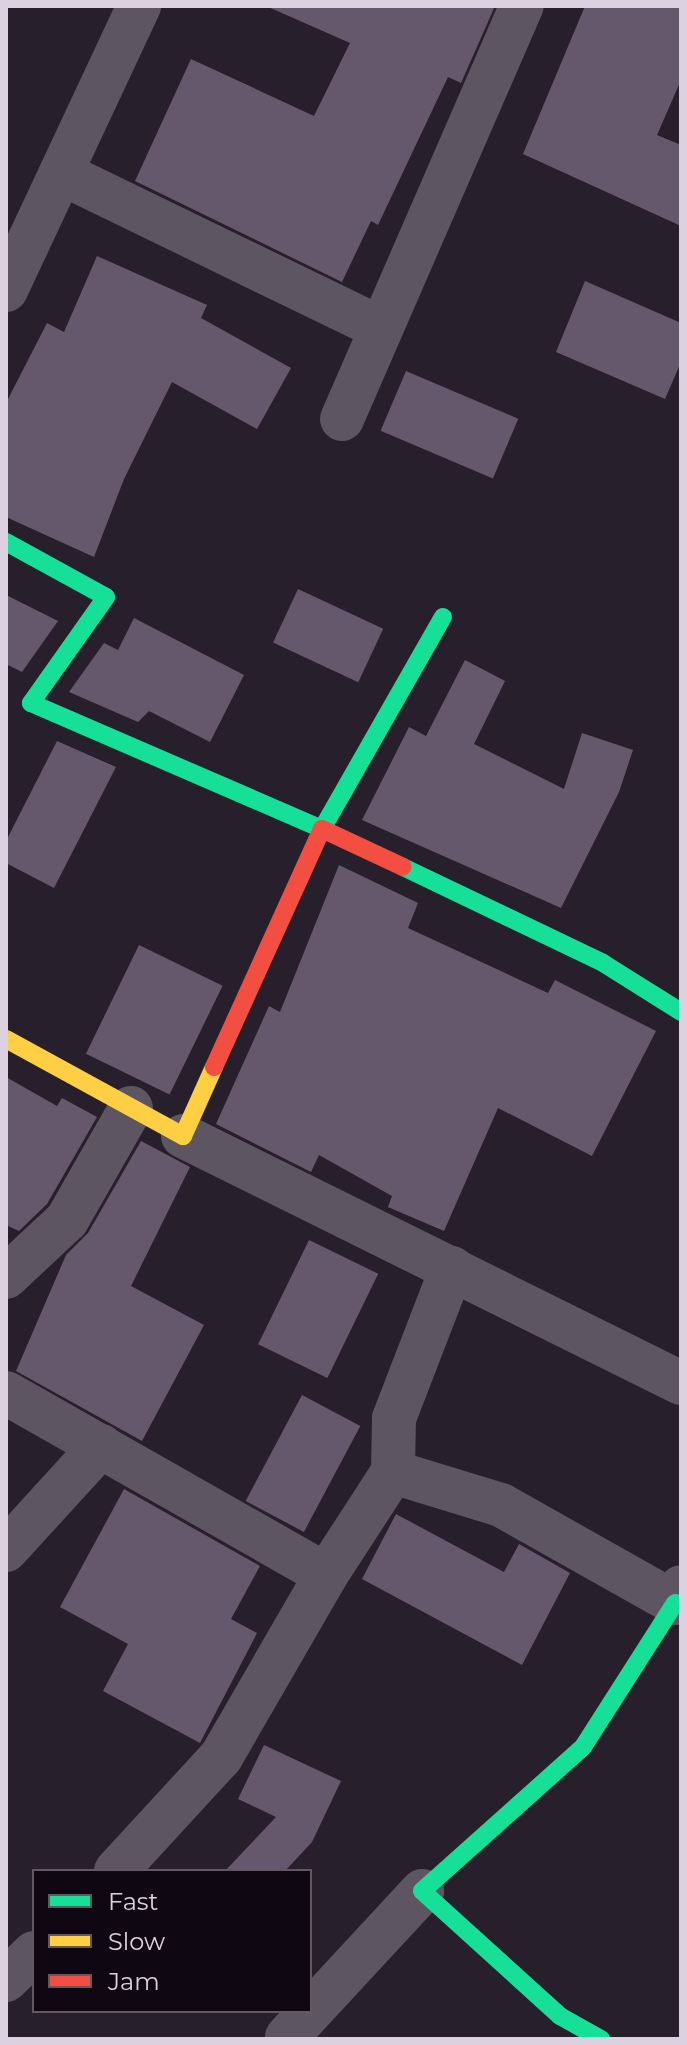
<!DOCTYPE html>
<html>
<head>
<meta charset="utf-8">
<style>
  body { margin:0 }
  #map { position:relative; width:687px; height:2045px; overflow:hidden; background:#281f2c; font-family:Montserrat,sans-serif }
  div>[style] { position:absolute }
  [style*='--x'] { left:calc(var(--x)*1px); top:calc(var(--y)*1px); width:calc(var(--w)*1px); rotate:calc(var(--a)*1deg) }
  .building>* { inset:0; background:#66586c; transform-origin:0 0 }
  .street>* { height:44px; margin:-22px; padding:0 22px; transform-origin:22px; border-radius:22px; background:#5d5561 }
  .fast>* { height:18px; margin:-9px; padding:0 9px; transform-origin:9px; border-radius:9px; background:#16e098 }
  .slow>* { height:18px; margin:-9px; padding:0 9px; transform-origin:9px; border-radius:9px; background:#ffcf43 }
  .jam>* { height:18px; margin:-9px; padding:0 9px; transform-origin:9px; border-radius:9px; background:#f24e42 }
  span { translate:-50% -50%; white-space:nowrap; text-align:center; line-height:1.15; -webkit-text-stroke:8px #0f0812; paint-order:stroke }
  .frame { position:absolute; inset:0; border:8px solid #dbd1e0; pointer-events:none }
  .legend { position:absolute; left:32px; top:1869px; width:280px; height:144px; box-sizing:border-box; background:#0f0812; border:2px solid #615864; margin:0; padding:10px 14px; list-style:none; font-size:24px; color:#dbd1e0 }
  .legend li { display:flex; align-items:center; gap:16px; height:40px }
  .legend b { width:40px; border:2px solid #615864 }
</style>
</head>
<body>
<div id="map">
  <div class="building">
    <i style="clip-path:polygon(266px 6px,495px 6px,461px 83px,448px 77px,378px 225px,371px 221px,342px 282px,135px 181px,191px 59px,314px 116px,350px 43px)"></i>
    <i style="clip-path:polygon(585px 6px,681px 6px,681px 80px,657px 135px,681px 145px,681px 226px,523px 154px)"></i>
    <i style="clip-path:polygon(97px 256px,207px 305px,201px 318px,291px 368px,257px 429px,172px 382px,124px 479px,94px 557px,6px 517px,6px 403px,47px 323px,64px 332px)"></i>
    <i style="clip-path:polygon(585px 281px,681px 323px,681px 362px,665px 399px,556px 352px)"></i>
    <i style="left:406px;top:371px;width:122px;height:65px;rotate:23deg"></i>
    <i style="left:298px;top:589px;width:94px;height:59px;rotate:25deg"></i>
    <i style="clip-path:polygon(6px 595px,58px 621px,22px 672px,6px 664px)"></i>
    <i style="clip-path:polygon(134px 618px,244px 675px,210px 742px,149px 711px,138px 722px,69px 692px,104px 643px,118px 650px)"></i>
    <i style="clip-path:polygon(465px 660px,505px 681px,474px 744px,564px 789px,582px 733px,633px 750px,619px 792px,561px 908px,362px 820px,409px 727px,426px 736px)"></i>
    <i style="clip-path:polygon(57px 741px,116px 767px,54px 888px,6px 863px,6px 841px)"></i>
    <i style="clip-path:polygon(339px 865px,418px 903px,408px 928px,548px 993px,555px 980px,656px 1031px,592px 1156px,498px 1108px,444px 1231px,388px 1207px,392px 1196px,319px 1155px,311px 1172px,216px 1124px,269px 1006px,280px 1012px)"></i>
    <i style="left:139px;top:945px;width:93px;height:121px;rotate:26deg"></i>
    <i style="clip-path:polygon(6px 1077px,57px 1106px,62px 1098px,97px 1117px,47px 1204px,19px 1231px,6px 1225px)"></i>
    <i style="clip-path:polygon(141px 1141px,190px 1167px,131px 1286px,204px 1325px,142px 1441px,16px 1371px,66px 1255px,88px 1233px)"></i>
    <i style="left:309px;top:1240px;width:77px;height:116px;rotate:26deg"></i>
    <i style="left:302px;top:1395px;width:66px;height:120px;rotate:28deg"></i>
    <i style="clip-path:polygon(124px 1489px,260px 1566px,231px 1619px,257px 1633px,200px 1743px,103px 1691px,128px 1644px,60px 1607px)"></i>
    <i style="clip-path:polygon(396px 1514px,504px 1572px,519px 1544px,570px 1573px,522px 1665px,362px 1579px)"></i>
    <i style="clip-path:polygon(264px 1745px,341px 1781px,312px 1842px,285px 1871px,225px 1871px,276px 1817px,238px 1799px)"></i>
  </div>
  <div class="street">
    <i style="--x:61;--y:173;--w:355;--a:25.9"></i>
    <i style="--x:6;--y:290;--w:314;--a:-64.9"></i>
    <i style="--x:342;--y:419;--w:451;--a:-66.5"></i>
    <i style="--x:183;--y:1136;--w:556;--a:26.38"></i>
    <i style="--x:452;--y:1268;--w:161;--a:111.1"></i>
    <i style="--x:394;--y:1418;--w:54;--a:91.1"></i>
    <i style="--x:393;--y:1472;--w:113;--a:17"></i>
    <i style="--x:501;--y:1505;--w:200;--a:29.4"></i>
    <i style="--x:675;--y:1603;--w:17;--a:-69"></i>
    <i style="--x:6;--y:1277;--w:83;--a:-43.1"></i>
    <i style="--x:67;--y:1220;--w:129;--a:-60.3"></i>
    <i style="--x:6;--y:1393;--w:368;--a:29.6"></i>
    <i style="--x:326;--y:1575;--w:123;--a:-57"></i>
    <i style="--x:6;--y:1550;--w:141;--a:-47.6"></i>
    <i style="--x:116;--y:1871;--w:155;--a:-47.4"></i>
    <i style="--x:221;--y:1757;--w:210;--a:-60"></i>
    <i style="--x:6;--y:1980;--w:39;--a:-44"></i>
    <i style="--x:287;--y:2037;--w:199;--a:-47.2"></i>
  </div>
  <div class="fast">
    <i style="--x:6;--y:542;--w:114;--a:28.8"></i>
    <i style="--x:106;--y:597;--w:130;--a:125.3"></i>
    <i style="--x:31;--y:703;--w:317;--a:23.4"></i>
    <i style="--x:322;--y:829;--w:244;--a:-60.3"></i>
    <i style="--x:403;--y:867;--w:222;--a:25.6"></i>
    <i style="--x:603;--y:963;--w:92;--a:32.1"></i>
    <i style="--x:601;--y:2039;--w:47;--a:-150.7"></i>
    <i style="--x:560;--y:2016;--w:186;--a:-137.8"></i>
    <i style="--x:422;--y:1891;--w:216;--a:-41.8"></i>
    <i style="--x:583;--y:1747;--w:171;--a:-57.4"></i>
  </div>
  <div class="slow">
    <i style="--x:6;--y:1039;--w:202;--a:28.7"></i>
    <i style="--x:183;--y:1136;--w:76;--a:-65.8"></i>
  </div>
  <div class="jam">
    <i style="--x:214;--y:1067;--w:261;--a:-65.6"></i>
    <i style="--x:322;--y:829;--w:89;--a:25.1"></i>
  </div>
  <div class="frame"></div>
  <ul class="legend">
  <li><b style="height:10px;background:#16e098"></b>Fast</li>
  <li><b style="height:10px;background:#ffcf43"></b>Slow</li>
  <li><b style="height:10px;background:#f24e42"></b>Jam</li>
  </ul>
</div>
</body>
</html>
